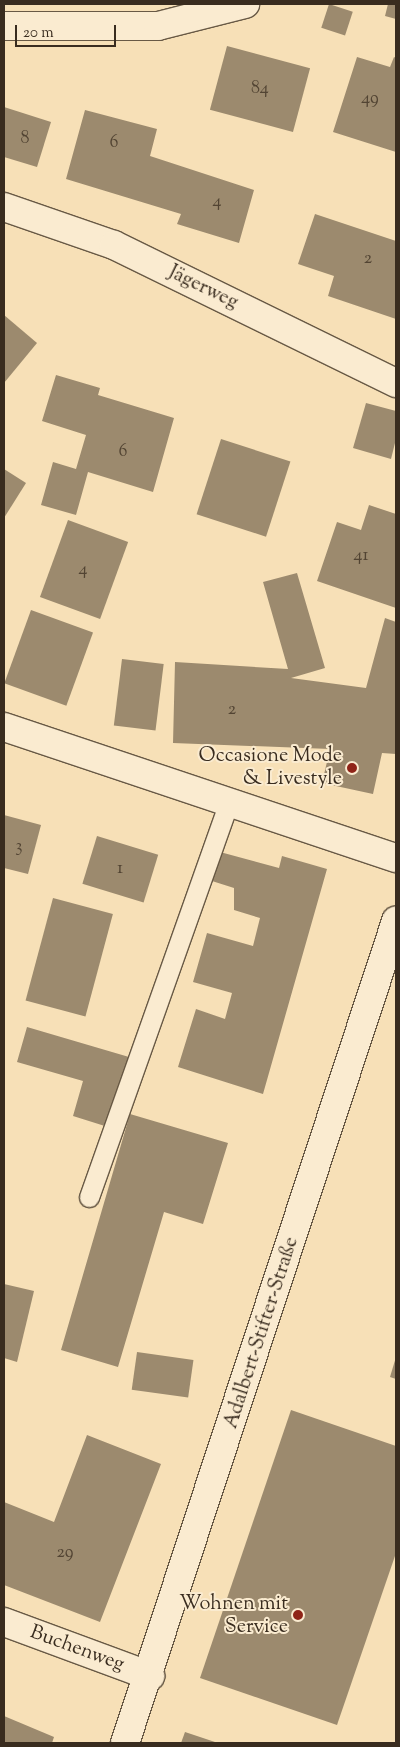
<!DOCTYPE html>
<html>
<head>
<meta charset="utf-8">
<style>
  body { margin:0 }
  #map { position:relative; width:400px; height:1747px; overflow:hidden; background:#f7e0b7; font-family:"Sorts Mill Goudy",serif }
  div>[style] { position:absolute }
  [style*='--x'] { left:calc(var(--x)*1px); top:calc(var(--y)*1px); width:calc(var(--w)*1px); rotate:calc(var(--a)*1deg) }
  .building>* { inset:0; background:#9c8a6e; transform-origin:0 0 }
  .roads { filter:drop-shadow(1px 0 #685945) drop-shadow(-1px 0 #685945) drop-shadow(0 1px #685945) drop-shadow(0 -1px #685945) }
  .service>* { height:19px; margin:-9.5px; padding:0 9.5px; transform-origin:9.5px; border-radius:9.5px; background:#faebd0 }
  .minor>* { height:28px; margin:-14px; padding:0 14px; transform-origin:14px; border-radius:14px; background:#faebd0 }
  .tertiary>* { height:28px; margin:-14px; padding:0 14px; transform-origin:14px; border-radius:14px; background:#faebd0 }
  .dots>* { width:14px; height:14px; translate:-50% -50%; box-sizing:border-box; border:2px solid #faebd0; border-radius:50% }
  span { translate:-50% -50%; white-space:nowrap; text-align:center; line-height:1.15; -webkit-text-stroke:4px #faebd0; paint-order:stroke }
  .number-label { font-size:18px; color:#524433 }
  .number-label span { -webkit-text-stroke-width:0 }
  .street-label { font-size:20px; color:#392c1f }
  .poi-label { font-size:20px; color:#392c1f }
  .right { translate:-100% -50%; text-align:right }
  .frame { position:absolute; inset:0; border:5px solid #392c1f; pointer-events:none }
  .scale { position:absolute; left:15px; top:25px; width:101px; height:22px; box-sizing:border-box; border:2px solid #392c1f; border-top:0; padding-left:6px; font-size:15px; line-height:18px; white-space:nowrap; color:#392c1f; -webkit-text-stroke:4px #faebd0; paint-order:stroke }
</style>
</head>
<body>
<div id="map">
  <div class="building">
    <i style="left:329px;top:4px;width:25px;height:25px;rotate:18deg"></i>
    <i style="clip-path:polygon(388px 4px,396px 4px,396px 19px,385px 16px)"></i>
    <i style="left:227px;top:46px;width:86px;height:66px;rotate:15deg"></i>
    <i style="clip-path:polygon(357px 57px,390px 67px,394px 57px,396px 58px,396px 152px,333px 132px)"></i>
    <i style="clip-path:polygon(4px 107px,51px 122px,37px 167px,4px 157px)"></i>
    <i style="clip-path:polygon(85px 110px,157px 129px,150px 156px,254px 190px,239px 243px,177px 224px,181px 214px,66px 179px)"></i>
    <i style="clip-path:polygon(315px 214px,396px 241px,396px 319px,328px 296px,334px 276px,298px 264px)"></i>
    <i style="clip-path:polygon(4px 315px,37px 343px,4px 383px)"></i>
    <i style="clip-path:polygon(56px 375px,100px 388px,98px 395px,174px 418px,153px 492px,88px 472px,76px 515px,41px 505px,53px 462px,76px 469px,86px 435px,42px 421px)"></i>
    <i style="clip-path:polygon(366px 403px,396px 411px,396px 439px,391px 459px,353px 448px)"></i>
    <i style="left:221px;top:439px;width:73px;height:79px;rotate:18deg"></i>
    <i style="clip-path:polygon(4px 469px,26px 483px,4px 518px)"></i>
    <i style="clip-path:polygon(369px 505px,396px 514px,396px 608px,317px 581px,337px 522px,361px 530px)"></i>
    <i style="left:68px;top:520px;width:64px;height:82px;rotate:20deg"></i>
    <i style="clip-path:polygon(297px 573px,325px 668px,291px 678px,366px 688px,385px 618px,396px 622px,396px 754px,382px 753px,373px 794px,322px 783px,330px 749px,173px 743px,175px 662px,288px 669px,263px 582px)"></i>
    <i style="left:31px;top:610px;width:66px;height:78px;rotate:20deg"></i>
    <i style="left:122px;top:659px;width:42px;height:67px;rotate:7deg"></i>
    <i style="clip-path:polygon(4px 815px,41px 825px,28px 874px,4px 868px)"></i>
    <i style="left:97px;top:836px;width:64px;height:50px;rotate:17deg"></i>
    <i style="clip-path:polygon(220px 852px,279px 868px,282px 856px,327px 869px,263px 1094px,178px 1067px,196px 1009px,225px 1019px,232px 993px,193px 982px,207px 933px,253px 946px,260px 918px,234px 910px,234px 888px,212px 881px)"></i>
    <i style="left:53px;top:898px;width:62px;height:106px;rotate:15deg"></i>
    <i style="clip-path:polygon(27px 1027px,129px 1057px,108px 1127px,73px 1116px,83px 1081px,17px 1062px)"></i>
    <i style="clip-path:polygon(130px 1114px,228px 1143px,203px 1224px,164px 1212px,118px 1367px,61px 1350px)"></i>
    <i style="clip-path:polygon(4px 1284px,34px 1291px,17px 1362px,4px 1358px)"></i>
    <i style="left:137px;top:1352px;width:57px;height:38px;rotate:8deg"></i>
    <i style="clip-path:polygon(396px 1357px,396px 1379px,390px 1377px)"></i>
    <i style="clip-path:polygon(291px 1410px,396px 1446px,396px 1553px,337px 1725px,200px 1678px)"></i>
    <i style="clip-path:polygon(87px 1435px,161px 1464px,100px 1622px,4px 1585px,4px 1502px,54px 1522px)"></i>
    <i style="clip-path:polygon(4px 1716px,54px 1737px,52px 1743px,4px 1743px)"></i>
    <i style="clip-path:polygon(185px 1732px,218px 1743px,181px 1743px)"></i>
  </div>
  <div class="roads">
    <div class="service">
      <i style="--x:89;--y:1197;--w:419;--a:-70.5"></i>
    </div>
    <div class="minor">
      <i style="--x:4;--y:26;--w:154;--a:0"></i>
      <i style="--x:158;--y:26;--w:90;--a:-14.2"></i>
      <i style="--x:4;--y:207;--w:116;--a:19.1"></i>
      <i style="--x:114;--y:245;--w:314;--a:26.1"></i>
      <i style="--x:4;--y:727;--w:413;--a:18.5"></i>
      <i style="--x:4;--y:1622;--w:156;--a:20.3"></i>
    </div>
    <div class="tertiary">
      <i style="--x:125;--y:1743;--w:866;--a:-71.75"></i>
    </div>
  </div>
  <div class="dots">
    <i style="left:352px;top:768px;background:#8f2418"></i>
    <i style="left:298px;top:1615px;background:#8f2418"></i>
  </div>
  <div class="number-label">
    <span style="left:260px;top:89px">84</span>
    <span style="left:370px;top:99px">49</span>
    <span style="left:25px;top:139px">8</span>
    <span style="left:114px;top:143px">6</span>
    <span style="left:217px;top:202px">4</span>
    <span style="left:368px;top:259px">2</span>
    <span style="left:123px;top:452px">6</span>
    <span style="left:361px;top:556px">41</span>
    <span style="left:83px;top:570px">4</span>
    <span style="left:232px;top:710px">2</span>
    <span style="left:19px;top:847px">3</span>
    <span style="left:120px;top:869px">1</span>
    <span style="left:65px;top:1553px">29</span>
  </div>
  <div class="street-label">
    <span style="left:203px;top:288px;rotate:26deg">Jägerweg</span>
    <span style="left:262px;top:1333px;rotate:-72deg">Adalbert-Stifter-Straße</span>
    <span style="left:77px;top:1649px;rotate:20deg">Buchenweg</span>
  </div>
  <div class="poi-label">
    <span class="right" style="left:342px;top:768px">Occasione Mode<br>&amp; Livestyle</span>
    <span class="right" style="left:288px;top:1616px">Wohnen mit<br>Service</span>
  </div>
  <div class="frame"></div>
  <div class="scale">20 m</div>
</div>
</body>
</html>
